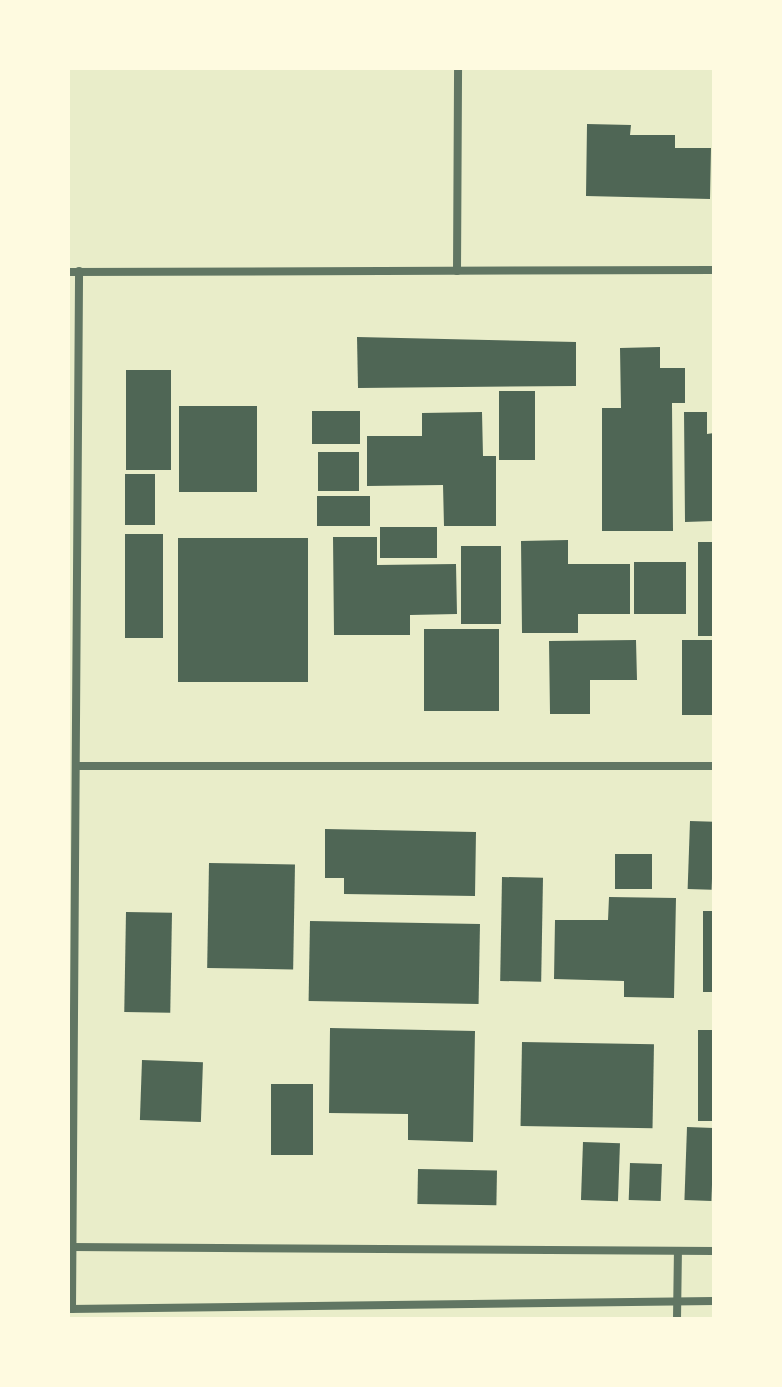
<!DOCTYPE html>
<html>
<head>
<meta charset="utf-8">
<style>
  body { margin:0 }
  #map { position:relative; width:782px; height:1387px; overflow:hidden; background:#e9edc9; font-family:"Fira Sans",sans-serif }
  div>[style] { position:absolute }
  [style*='--x'] { left:calc(var(--x)*1px); top:calc(var(--y)*1px); width:calc(var(--w)*1px); rotate:calc(var(--a)*1deg) }
  .building>* { inset:0; background:#4f6655; transform-origin:0 0 }
  .minor>* { height:8px; margin:-4px; padding:0 4px; transform-origin:4px; border-radius:4px; background:#617663 }
  span { translate:-50% -50%; white-space:nowrap; text-align:center; line-height:1.15; -webkit-text-stroke:8px #fefae0; paint-order:stroke }
  .frame { position:absolute; inset:0; border:70px solid #fefae0; pointer-events:none }
</style>
</head>
<body>
<div id="map">
  <div class="building">
    <i style="clip-path:polygon(587px 124px,631px 125px,630px 135px,675px 135px,675px 148px,711px 148px,710px 199px,586px 196px)"></i>
    <i style="clip-path:polygon(357px 337px,576px 342px,576px 386px,358px 388px)"></i>
    <i style="clip-path:polygon(660px 347px,660px 368px,685px 368px,685px 403px,672px 403px,673px 531px,602px 531px,602px 408px,621px 408px,620px 348px)"></i>
    <i style="left:126px;top:370px;width:45px;height:100px"></i>
    <i style="left:499px;top:391px;width:36px;height:69px"></i>
    <i style="left:179px;top:406px;width:78px;height:86px"></i>
    <i style="left:360px;top:411px;width:33px;height:48px;rotate:90deg"></i>
    <i style="clip-path:polygon(482px 412px,483px 456px,496px 456px,496px 526px,444px 526px,443px 485px,367px 486px,367px 436px,422px 436px,422px 413px)"></i>
    <i style="clip-path:polygon(684px 412px,707px 412px,707px 434px,714px 433px,714px 521px,685px 522px)"></i>
    <i style="left:318px;top:452px;width:41px;height:39px"></i>
    <i style="left:125px;top:474px;width:30px;height:51px"></i>
    <i style="left:370px;top:496px;width:30px;height:53px;rotate:90deg"></i>
    <i style="left:380px;top:527px;width:57px;height:31px"></i>
    <i style="left:125px;top:534px;width:38px;height:104px"></i>
    <i style="clip-path:polygon(333px 537px,377px 537px,377px 565px,456px 564px,457px 614px,410px 615px,410px 635px,334px 635px)"></i>
    <i style="left:308px;top:538px;width:144px;height:130px;rotate:90deg"></i>
    <i style="clip-path:polygon(568px 540px,568px 564px,630px 564px,630px 614px,578px 614px,578px 633px,522px 633px,521px 541px)"></i>
    <i style="left:698px;top:542px;width:16px;height:94px"></i>
    <i style="left:461px;top:546px;width:40px;height:78px"></i>
    <i style="left:686px;top:562px;width:52px;height:52px;rotate:90deg"></i>
    <i style="left:499px;top:629px;width:82px;height:75px;rotate:90deg"></i>
    <i style="clip-path:polygon(636px 640px,637px 680px,590px 680px,590px 714px,550px 714px,549px 641px)"></i>
    <i style="left:714px;top:640px;width:75px;height:32px;rotate:90deg"></i>
    <i style="left:690px;top:821px;width:24px;height:68px;rotate:2deg"></i>
    <i style="clip-path:polygon(325px 829px,476px 832px,475px 896px,344px 894px,344px 878px,325px 878px)"></i>
    <i style="left:615px;top:854px;width:37px;height:35px"></i>
    <i style="left:209px;top:863px;width:86px;height:105px;rotate:1deg"></i>
    <i style="left:502px;top:877px;width:41px;height:104px;rotate:1deg"></i>
    <i style="clip-path:polygon(609px 897px,676px 898px,674px 998px,624px 997px,624px 981px,554px 979px,555px 920px,608px 920px)"></i>
    <i style="left:703px;top:911px;width:11px;height:81px"></i>
    <i style="left:126px;top:912px;width:46px;height:100px;rotate:1deg"></i>
    <i style="left:310px;top:921px;width:170px;height:80px;rotate:1deg"></i>
    <i style="clip-path:polygon(330px 1028px,475px 1031px,473px 1142px,408px 1140px,408px 1114px,329px 1113px)"></i>
    <i style="left:698px;top:1030px;width:16px;height:91px"></i>
    <i style="left:522px;top:1042px;width:132px;height:84px;rotate:1deg"></i>
    <i style="left:142px;top:1060px;width:61px;height:60px;rotate:2deg"></i>
    <i style="left:271px;top:1084px;width:42px;height:71px"></i>
    <i style="left:687px;top:1127px;width:27px;height:73px;rotate:2deg"></i>
    <i style="left:583px;top:1142px;width:37px;height:58px;rotate:2deg"></i>
    <i style="left:630px;top:1163px;width:32px;height:37px;rotate:2deg"></i>
    <i style="left:418px;top:1169px;width:79px;height:35px;rotate:1deg"></i>
  </div>
  <div class="minor">
    <i style="--x:457;--y:271;--w:203;--a:-89.7"></i>
    <i style="--x:68;--y:272;--w:646;--a:-0.18"></i>
    <i style="--x:77;--y:766;--w:637;--a:0"></i>
    <i style="--x:71;--y:1247;--w:643;--a:0.36"></i>
    <i style="--x:69;--y:1309;--w:645;--a:-0.71"></i>
    <i style="--x:72;--y:1309;--w:1038;--a:-89.61"></i>
    <i style="--x:677;--y:1319;--w:68;--a:-89.2"></i>
  </div>
  <div class="frame"></div>
</div>
</body>
</html>
